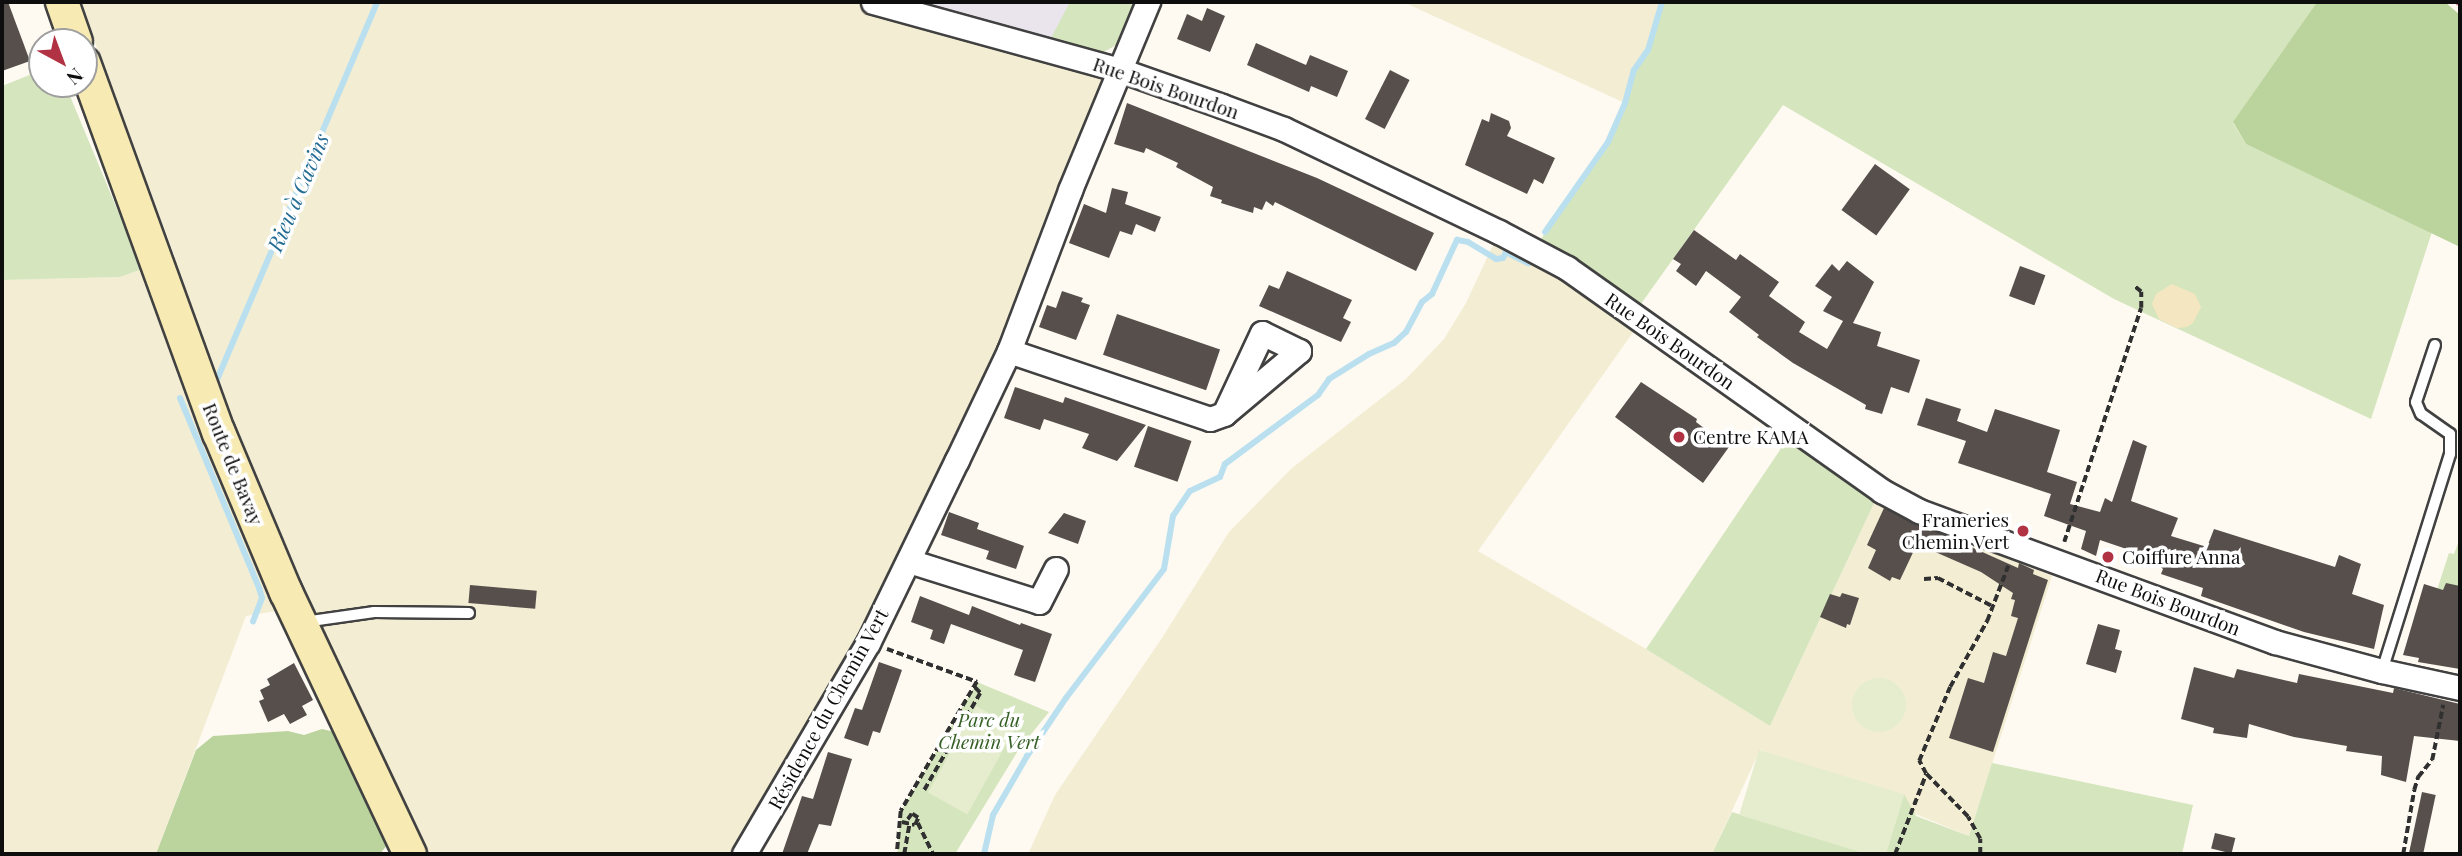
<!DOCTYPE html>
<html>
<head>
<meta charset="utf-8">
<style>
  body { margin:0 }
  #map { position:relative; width:2462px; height:856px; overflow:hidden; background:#fefaf1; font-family:"Playfair Display",serif }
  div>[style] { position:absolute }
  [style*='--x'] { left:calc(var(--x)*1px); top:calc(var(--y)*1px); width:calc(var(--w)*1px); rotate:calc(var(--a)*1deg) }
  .industrial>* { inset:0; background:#eae4ec }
  .farmland>* { inset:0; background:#f2edd3 }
  .green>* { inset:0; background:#d5e5bd }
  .forest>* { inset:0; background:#bbd49e }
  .sand>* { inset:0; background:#f5e6c2 }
  .pitch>* { inset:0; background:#e5edce; transform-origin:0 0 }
  .round { border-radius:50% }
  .stream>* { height:6px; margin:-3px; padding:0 3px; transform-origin:3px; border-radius:3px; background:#bae0f0 }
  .building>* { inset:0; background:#564f4c; transform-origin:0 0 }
  .path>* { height:3.5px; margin-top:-1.75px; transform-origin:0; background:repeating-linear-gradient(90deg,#303030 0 7px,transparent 0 10.5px) }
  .roads { filter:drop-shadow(2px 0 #414141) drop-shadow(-2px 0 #414141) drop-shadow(0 2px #414141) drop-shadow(0 -2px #414141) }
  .lane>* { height:10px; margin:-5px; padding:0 5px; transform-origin:5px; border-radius:5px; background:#fff }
  .street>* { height:23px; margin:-11.5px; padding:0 11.5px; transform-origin:11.5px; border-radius:11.5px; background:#fff }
  .secondary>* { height:32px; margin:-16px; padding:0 16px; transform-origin:16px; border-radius:16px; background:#f7eab2 }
  .rail>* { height:8px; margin-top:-4px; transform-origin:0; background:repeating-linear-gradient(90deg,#fff 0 16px,#b13343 0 32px); box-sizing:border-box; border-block:2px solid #b13343 }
  .dots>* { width:19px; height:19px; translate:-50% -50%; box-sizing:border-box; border:4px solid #fff; border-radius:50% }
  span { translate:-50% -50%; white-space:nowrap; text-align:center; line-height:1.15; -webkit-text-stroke:7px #fff; paint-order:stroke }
  .street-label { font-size:19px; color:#0e0e0e }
  .poi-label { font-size:19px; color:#0e0e0e }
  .left { translate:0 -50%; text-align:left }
  .right { translate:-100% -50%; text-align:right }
  .park-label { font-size:19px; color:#366025; font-style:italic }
  .water-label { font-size:21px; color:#236c94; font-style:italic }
  .frame { position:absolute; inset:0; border:4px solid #0e0e0e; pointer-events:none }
  .north { position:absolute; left:28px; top:28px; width:70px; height:70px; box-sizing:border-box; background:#fff; border:2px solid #9f9f9f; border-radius:50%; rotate:139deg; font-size:19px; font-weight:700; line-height:28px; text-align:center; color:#0e0e0e }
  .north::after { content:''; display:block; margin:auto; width:24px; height:32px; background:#b13343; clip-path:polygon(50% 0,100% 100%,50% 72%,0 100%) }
</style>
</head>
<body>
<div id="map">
  <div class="industrial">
    <i style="clip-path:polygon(911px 2px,1135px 2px,1116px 45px,1102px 53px)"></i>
  </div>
  <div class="farmland">
    <i style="clip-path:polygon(80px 2px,873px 2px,1120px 70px,909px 561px,744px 854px,410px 854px,293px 608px,246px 616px,156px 854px,2px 854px,2px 280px,120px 277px,175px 257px)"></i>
    <i style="clip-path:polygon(1403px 2px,1662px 2px,1648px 50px,1634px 70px,1625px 103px)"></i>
    <i style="clip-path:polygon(1499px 232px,1633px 315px,1634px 331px,1478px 551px,1646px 649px,1770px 726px,1875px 501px,2052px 576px,1969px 836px,1760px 750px,1712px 854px,1028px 854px,1055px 795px,1160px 641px,1229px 532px,1292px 468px,1406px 379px,1444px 339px,1466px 303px)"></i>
  </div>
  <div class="green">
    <i style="clip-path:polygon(1070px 2px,1135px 2px,1116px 45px,1102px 53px,1050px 40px)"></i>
    <i style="clip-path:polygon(1663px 2px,2317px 2px,2233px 123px,2246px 144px,2432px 232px,2371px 419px,2114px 299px,1783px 105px,1633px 315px,1534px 251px,1558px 211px,1608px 142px,1625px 103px,1634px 70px,1648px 50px)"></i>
    <i style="clip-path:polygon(42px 70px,42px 84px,65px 84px,142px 269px,120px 277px,2px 280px,2px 86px)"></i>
    <i style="clip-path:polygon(1788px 438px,1875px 501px,1770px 726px,1646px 649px)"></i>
    <i style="clip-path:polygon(2460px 538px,2460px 590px,2452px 589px,2433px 624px,2437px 590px,2449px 553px,2454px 554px)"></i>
    <i style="clip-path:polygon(977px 682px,1049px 712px,1019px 749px,955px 854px,897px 854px,901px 811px)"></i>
    <i style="clip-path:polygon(1992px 763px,2193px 805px,2182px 854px,1883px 854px,1904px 794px,1916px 816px,1969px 836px)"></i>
    <i style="clip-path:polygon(1732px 812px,1874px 854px,1712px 854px)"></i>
  </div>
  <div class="forest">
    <i style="clip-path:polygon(2317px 2px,2445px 2px,2460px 15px,2460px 247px,2246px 144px,2233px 122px)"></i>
    <i style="clip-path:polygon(322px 729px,335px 732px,398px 831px,380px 854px,156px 854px,196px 750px,213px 736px,288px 731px,304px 735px)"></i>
  </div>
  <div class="sand">
    <i style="clip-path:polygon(2172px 284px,2195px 294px,2201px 307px,2193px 323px,2187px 327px,2177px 328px,2159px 319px,2152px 304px,2156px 294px)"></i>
  </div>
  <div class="pitch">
    <i class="round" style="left:1852px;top:678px;width:54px;height:54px"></i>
    <i style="left:976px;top:706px;width:45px;height:99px;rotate:29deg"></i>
    <i style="left:1759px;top:750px;width:152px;height:68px;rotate:17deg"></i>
  </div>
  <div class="stream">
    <i style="--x:1545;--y:232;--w:110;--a:-55"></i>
    <i style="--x:1608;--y:142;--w:43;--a:-66.4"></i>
    <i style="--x:1625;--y:103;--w:34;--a:-75"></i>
    <i style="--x:1634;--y:70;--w:24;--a:-55"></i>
    <i style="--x:1648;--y:50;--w:50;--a:-73.7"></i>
    <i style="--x:216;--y:382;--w:413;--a:-67"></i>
    <i style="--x:180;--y:398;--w:206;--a:67.4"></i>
    <i style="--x:259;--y:588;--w:10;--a:73"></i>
    <i style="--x:262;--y:598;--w:25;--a:111"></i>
    <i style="--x:984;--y:854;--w:40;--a:-77"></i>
    <i style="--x:993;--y:815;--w:68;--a:-60"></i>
    <i style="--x:1027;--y:756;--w:70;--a:-56.1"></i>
    <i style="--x:1066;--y:698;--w:162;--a:-52.8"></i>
    <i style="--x:1164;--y:569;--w:54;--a:-80.4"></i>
    <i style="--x:1173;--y:516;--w:30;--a:-56"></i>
    <i style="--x:1190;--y:491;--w:33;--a:-25"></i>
    <i style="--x:1220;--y:477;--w:14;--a:-69"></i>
    <i style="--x:1225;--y:464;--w:116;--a:-36.6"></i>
    <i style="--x:1318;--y:395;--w:19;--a:-55"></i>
    <i style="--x:1329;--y:379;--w:47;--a:-32"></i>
    <i style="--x:1369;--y:354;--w:27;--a:-24"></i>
    <i style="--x:1394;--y:343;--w:16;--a:-43"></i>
    <i style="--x:1406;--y:332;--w:34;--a:-62"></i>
    <i style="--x:1422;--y:302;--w:13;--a:-39"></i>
    <i style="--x:1432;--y:294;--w:60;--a:-65.2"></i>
    <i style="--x:1457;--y:240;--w:11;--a:10"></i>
    <i style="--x:1468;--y:242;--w:33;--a:31"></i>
    <i style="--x:1496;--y:259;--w:7;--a:-8"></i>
    <i style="--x:1503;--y:258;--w:7;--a:-63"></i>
    <i style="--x:1506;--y:252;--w:25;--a:27"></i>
  </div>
  <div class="building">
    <i style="clip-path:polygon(2px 2px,8px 2px,30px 61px,2px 71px)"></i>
    <i style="clip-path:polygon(1207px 8px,1225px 16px,1210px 52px,1177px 39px,1187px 14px,1202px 21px)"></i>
    <i style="clip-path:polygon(1256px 43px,1306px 65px,1310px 55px,1348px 71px,1337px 97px,1311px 86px,1309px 92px,1247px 65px)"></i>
    <i style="left:1390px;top:70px;width:22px;height:55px;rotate:27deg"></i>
    <i style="clip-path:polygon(1127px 103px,1317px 178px,1434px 233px,1416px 271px,1275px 202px,1273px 206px,1266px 201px,1262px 210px,1254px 207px,1253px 213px,1221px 203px,1222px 200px,1210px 196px,1213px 187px,1176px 167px,1178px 163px,1146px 148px,1144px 153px,1114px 144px)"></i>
    <i style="clip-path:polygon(1491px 113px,1509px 121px,1511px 128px,1507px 136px,1555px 158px,1543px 184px,1534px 179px,1527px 194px,1465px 165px,1482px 119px,1489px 122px)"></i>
    <i style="left:1875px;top:164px;width:43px;height:57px;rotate:36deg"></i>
    <i style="clip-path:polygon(1112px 188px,1128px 192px,1125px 204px,1161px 217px,1155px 232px,1136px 224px,1132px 235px,1120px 231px,1109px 258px,1069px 243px,1084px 204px,1106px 213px)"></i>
    <i style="clip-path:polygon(1694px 230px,1736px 260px,1740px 254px,1779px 282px,1769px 296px,1805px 322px,1799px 332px,1827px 349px,1843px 321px,1823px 311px,1832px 297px,1815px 286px,1832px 264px,1839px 271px,1847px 261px,1874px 282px,1853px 323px,1881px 332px,1877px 346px,1920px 360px,1909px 393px,1891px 387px,1882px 414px,1865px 409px,1866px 405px,1793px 363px,1757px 337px,1759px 335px,1729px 312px,1741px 297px,1706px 271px,1696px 286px,1676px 271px,1681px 264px,1673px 259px)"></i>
    <i style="left:2020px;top:266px;width:27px;height:32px;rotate:20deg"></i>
    <i style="clip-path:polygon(1287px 271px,1352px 300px,1343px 318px,1351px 322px,1341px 342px,1259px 306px,1269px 285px,1279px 289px)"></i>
    <i style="clip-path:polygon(1062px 291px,1083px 298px,1081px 302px,1090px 305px,1076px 340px,1039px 327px,1047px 305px,1056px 308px)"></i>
    <i style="left:1117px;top:314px;width:109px;height:43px;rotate:19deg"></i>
    <i style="clip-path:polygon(1641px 382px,1697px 419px,1696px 422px,1729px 447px,1703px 483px,1615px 417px)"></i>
    <i style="clip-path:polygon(1015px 387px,1063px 403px,1065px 397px,1146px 425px,1117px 461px,1082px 448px,1089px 434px,1044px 419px,1040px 430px,1004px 418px)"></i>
    <i style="clip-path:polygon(1926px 398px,1961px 409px,1957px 421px,1987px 432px,1995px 409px,2060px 430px,2047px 472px,2077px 482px,2070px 504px,2100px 512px,2105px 498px,2112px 502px,2133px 440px,2147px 446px,2131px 501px,2178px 518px,2171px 536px,2207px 547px,2214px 529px,2335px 567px,2339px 555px,2361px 564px,2352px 594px,2384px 605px,2374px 649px,2304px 632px,2201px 596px,2203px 588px,2161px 574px,2163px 569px,2150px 557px,2100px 540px,2096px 556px,2081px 549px,2086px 531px,2044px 516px,2051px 494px,1958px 463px,1966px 441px,1917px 425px)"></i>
    <i style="left:1148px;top:426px;width:46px;height:43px;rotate:19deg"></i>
    <i style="clip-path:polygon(1884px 508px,2018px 568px,2019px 563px,2034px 570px,2033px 574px,2048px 580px,1993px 752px,1949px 738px,1968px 678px,1984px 683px,1993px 652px,2006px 656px,2018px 618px,2011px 616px,2015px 600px,2011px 599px,2013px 593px,1981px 572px,1917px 544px,1900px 580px,1892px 577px,1890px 581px,1868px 568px,1876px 550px,1867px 545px)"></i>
    <i style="clip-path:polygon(949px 512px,979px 523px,977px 529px,1024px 546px,1016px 569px,986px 559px,989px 551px,941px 535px)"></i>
    <i style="clip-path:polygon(1064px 513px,1086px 521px,1078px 544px,1048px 533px)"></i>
    <i style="clip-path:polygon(2446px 583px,2460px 586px,2460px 669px,2418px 662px,2419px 658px,2403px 655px,2424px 584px,2443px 590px)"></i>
    <i style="left:470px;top:585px;width:67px;height:18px;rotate:5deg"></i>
    <i style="clip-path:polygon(1842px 593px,1859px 598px,1850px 625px,1847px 624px,1846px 628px,1820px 617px,1830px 594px,1840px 597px)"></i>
    <i style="clip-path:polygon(920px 596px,969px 615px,972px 606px,1020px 625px,1021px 623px,1052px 634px,1035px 682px,1014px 675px,1023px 650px,951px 624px,944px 644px,930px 639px,933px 630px,911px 622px)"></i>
    <i style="clip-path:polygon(2098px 624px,2120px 630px,2115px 649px,2122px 651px,2116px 673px,2086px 664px)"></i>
    <i style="clip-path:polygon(879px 662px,902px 670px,880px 733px,873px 731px,868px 746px,844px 738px,855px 708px,862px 710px)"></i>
    <i style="clip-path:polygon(294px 663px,313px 700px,302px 706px,307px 715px,290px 724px,284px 714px,268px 722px,259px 701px,264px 699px,260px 690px,270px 685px,267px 679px)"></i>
    <i style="clip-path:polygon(2194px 667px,2234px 678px,2237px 669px,2297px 683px,2299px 674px,2393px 693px,2394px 688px,2460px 704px,2460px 741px,2414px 736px,2406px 782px,2381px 775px,2382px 756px,2346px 751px,2347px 746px,2294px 737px,2249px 724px,2247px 738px,2213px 733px,2214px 728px,2181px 719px)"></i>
    <i style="clip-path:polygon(828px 752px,852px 759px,831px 826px,819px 824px,807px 854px,782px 854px,802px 796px,813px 799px)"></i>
    <i style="left:2422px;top:792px;width:14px;height:63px;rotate:12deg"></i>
    <i style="left:2215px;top:833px;width:21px;height:16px;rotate:14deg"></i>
  </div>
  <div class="path">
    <i style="--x:2064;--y:542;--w:246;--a:-71.8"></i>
    <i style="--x:2141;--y:308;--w:16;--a:-90"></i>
    <i style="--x:2141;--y:292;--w:8;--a:-140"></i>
    <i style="--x:1924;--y:579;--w:14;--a:-4"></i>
    <i style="--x:1938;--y:578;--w:61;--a:27.4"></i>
    <i style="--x:887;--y:649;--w:96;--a:20.1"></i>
    <i style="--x:977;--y:682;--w:150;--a:120.5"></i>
    <i style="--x:901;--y:811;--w:43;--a:95.3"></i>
    <i style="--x:924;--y:790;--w:112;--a:-60"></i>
    <i style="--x:980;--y:693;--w:8;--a:-135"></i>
    <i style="--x:902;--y:822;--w:13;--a:13"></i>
    <i style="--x:915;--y:825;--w:8;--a:-67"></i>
    <i style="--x:918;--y:818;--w:7;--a:-146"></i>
    <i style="--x:912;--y:814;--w:9;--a:126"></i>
    <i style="--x:918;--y:823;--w:34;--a:64"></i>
    <i style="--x:904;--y:854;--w:29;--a:-80"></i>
    <i style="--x:1895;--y:854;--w:86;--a:-68.8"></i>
    <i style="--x:1980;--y:854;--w:15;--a:-90"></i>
    <i style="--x:1980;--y:839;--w:25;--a:-119"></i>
    <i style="--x:1968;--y:817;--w:60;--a:-134.3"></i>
    <i style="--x:1926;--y:774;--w:15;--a:-118"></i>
    <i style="--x:1919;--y:761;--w:80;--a:-67.3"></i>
    <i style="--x:1950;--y:687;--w:76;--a:-60.7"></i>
    <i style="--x:1987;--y:621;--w:59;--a:-69.1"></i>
    <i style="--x:2403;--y:854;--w:65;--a:-80.2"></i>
    <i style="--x:2414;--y:790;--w:14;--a:-73"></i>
    <i style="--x:2418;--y:777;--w:22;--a:-51"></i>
    <i style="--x:2432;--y:760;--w:56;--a:-78.7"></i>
  </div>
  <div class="roads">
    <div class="lane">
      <i style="--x:304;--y:622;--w:71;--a:-8.1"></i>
      <i style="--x:374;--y:612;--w:95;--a:0.6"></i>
      <i style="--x:2382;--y:671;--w:227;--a:-72.6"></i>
      <i style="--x:2450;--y:454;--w:20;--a:-90"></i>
      <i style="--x:2450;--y:434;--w:35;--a:-145"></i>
      <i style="--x:2421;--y:414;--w:13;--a:-113"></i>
      <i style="--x:2416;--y:402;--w:60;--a:-71.6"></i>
    </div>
    <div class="street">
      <i style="--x:873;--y:2;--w:256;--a:15.4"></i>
      <i style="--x:1120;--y:70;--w:108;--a:19.4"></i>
      <i style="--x:1222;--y:106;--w:66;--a:20.4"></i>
      <i style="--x:1284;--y:129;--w:238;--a:25.6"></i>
      <i style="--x:1499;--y:232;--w:77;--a:27.9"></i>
      <i style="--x:1567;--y:268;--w:386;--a:35.3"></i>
      <i style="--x:1882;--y:491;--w:42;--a:28.4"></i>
      <i style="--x:1919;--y:511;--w:379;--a:20.2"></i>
      <i style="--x:2275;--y:642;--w:111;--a:15.2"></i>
      <i style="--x:2382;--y:671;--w:80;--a:12.3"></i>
      <i style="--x:1009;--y:351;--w:212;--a:18.7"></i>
      <i style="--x:1210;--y:419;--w:15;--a:-20"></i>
      <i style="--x:1224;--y:414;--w:98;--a:-40"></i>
      <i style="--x:1299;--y:351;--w:41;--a:-154.1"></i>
      <i style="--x:1262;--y:333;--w:89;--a:115.1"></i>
      <i style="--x:909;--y:561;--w:136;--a:17.5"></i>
      <i style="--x:1039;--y:602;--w:37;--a:-63"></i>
      <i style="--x:744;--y:854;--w:245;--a:-59.6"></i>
      <i style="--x:868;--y:643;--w:203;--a:-64.1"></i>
      <i style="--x:957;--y:460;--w:121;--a:-64.5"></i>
      <i style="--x:1009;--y:351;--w:172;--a:-69.2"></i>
      <i style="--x:1070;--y:190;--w:204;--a:-67.5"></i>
    </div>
    <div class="secondary">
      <i style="--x:62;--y:2;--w:42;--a:70.7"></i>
      <i style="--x:84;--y:63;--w:394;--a:70"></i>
      <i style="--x:219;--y:433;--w:173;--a:67.2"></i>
      <i style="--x:286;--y:592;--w:290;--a:64.7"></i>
    </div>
  </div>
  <div class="rail">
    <i style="--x:2459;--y:2;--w:1;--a:45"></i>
  </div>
  <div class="dots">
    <i style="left:1679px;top:437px;background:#b13343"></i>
    <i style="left:2023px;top:531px;background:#b13343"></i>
    <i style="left:2108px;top:557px;background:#b13343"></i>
  </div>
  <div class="street-label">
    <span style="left:1166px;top:88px;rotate:19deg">Rue Bois Bourdon</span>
    <span style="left:1670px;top:341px;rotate:35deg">Rue Bois Bourdon</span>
    <span style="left:233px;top:464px;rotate:68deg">Route de Bavay</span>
    <span style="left:2168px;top:602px;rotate:21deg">Rue Bois Bourdon</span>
    <span style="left:828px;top:709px;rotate:-61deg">Résidence du Chemin Vert</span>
  </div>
  <div class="poi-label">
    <span class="left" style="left:1693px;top:437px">Centre KAMA</span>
    <span class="right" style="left:2009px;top:531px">Frameries<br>Chemin Vert</span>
    <span class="left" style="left:2122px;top:557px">Coiffure Anna</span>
  </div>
  <div class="park-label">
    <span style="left:989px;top:731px">Parc du<br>Chemin Vert</span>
  </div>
  <div class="water-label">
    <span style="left:297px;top:192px;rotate:-67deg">Rieu à Cavins</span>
  </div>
  <div class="frame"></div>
  <div class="north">N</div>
</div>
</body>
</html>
